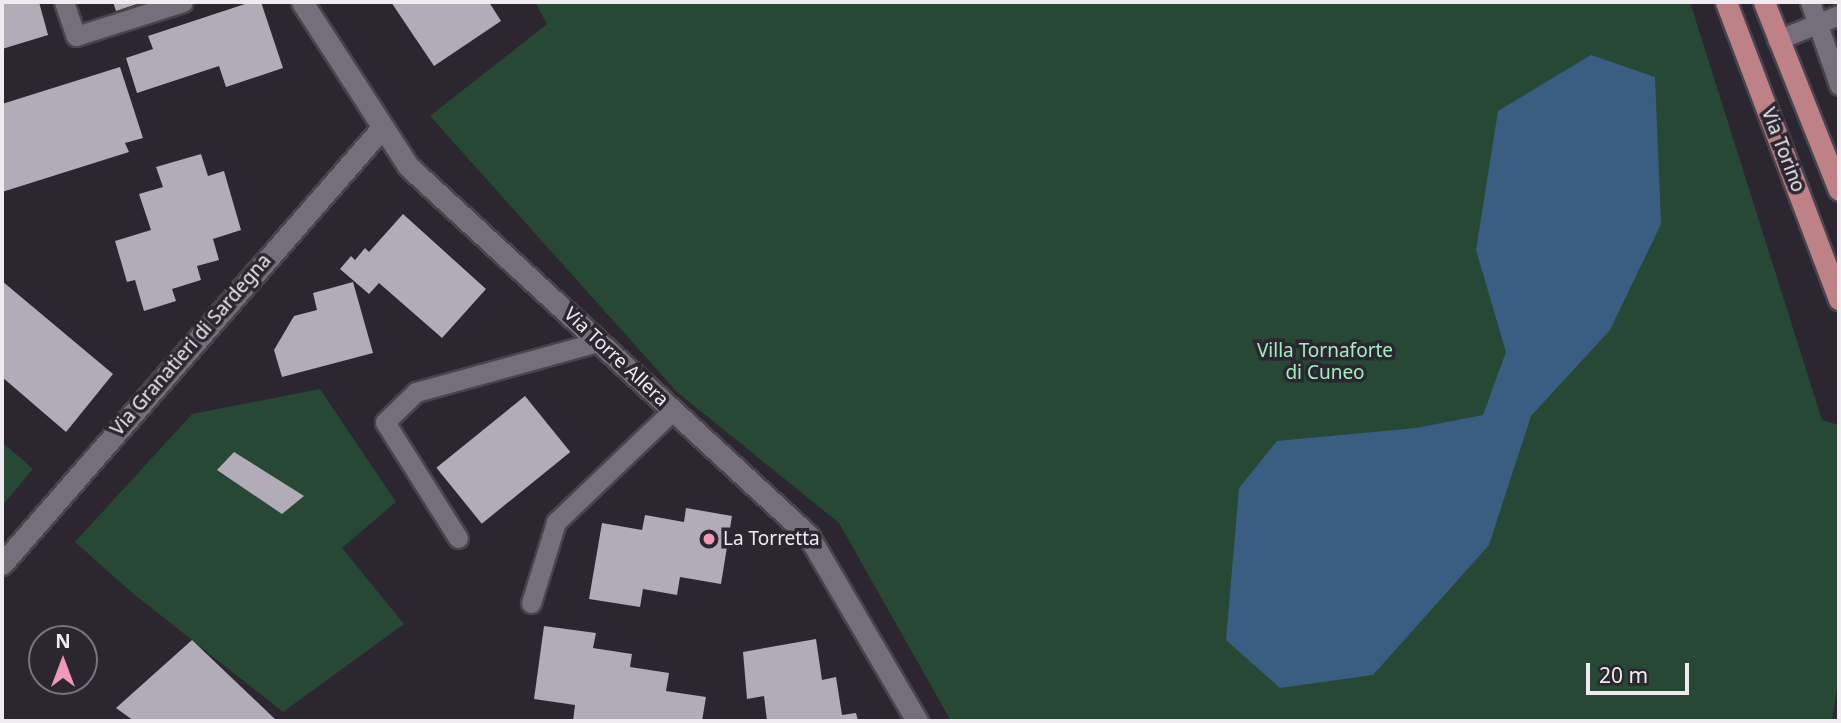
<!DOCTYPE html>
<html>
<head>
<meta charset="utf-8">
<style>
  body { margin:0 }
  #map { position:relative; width:1841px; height:723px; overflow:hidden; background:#2b2630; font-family:"Noto Sans",sans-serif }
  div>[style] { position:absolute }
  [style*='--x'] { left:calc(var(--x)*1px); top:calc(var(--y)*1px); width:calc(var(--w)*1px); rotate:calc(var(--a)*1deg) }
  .green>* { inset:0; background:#264835 }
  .water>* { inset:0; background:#3a5e82 }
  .building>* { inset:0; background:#b2acb8; transform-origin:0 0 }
  .roads { filter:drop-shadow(2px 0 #48444c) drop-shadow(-2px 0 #48444c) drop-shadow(0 2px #48444c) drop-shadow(0 -2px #48444c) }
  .lane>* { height:19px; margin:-9.5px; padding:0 9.5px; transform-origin:9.5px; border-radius:9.5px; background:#756f7b }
  .street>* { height:21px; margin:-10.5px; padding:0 10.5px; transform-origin:10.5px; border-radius:10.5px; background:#756f7b }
  .primary>* { height:21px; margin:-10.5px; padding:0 10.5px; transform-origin:10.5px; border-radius:10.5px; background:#be8286 }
  .dots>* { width:19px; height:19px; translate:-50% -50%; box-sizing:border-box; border:4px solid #2b2630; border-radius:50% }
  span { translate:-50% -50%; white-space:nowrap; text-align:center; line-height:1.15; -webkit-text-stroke:7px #2b2630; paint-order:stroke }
  .street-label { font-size:19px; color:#eeebf1 }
  .park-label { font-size:19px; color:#a0efc0 }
  .poi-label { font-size:19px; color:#eeebf1 }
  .left { translate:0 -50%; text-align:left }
  .frame { position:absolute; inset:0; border:4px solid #eeebf1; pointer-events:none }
  .north { position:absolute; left:28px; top:625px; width:70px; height:70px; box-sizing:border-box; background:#2b2630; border:2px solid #79757d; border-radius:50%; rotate:0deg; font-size:19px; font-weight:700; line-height:28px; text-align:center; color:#eeebf1 }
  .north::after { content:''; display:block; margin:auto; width:24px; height:32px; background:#ef9ab7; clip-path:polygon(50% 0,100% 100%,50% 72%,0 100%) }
  .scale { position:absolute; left:1586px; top:663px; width:103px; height:32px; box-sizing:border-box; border:4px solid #eeebf1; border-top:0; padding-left:9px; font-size:21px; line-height:24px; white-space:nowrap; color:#eeebf1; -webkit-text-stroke:5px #2b2630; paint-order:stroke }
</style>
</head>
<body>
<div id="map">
  <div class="green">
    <i style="clip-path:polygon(535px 2px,1690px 2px,1822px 420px,1839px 425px,1839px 675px,1832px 721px,951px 721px,839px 523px,677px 392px,430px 116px,547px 24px)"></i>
    <i style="clip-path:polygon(320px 389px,396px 502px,342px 548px,404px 624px,283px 712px,130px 591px,75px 542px,192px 414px)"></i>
    <i style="clip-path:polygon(2px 442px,33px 469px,2px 506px)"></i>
  </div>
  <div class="water">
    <i style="clip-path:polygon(1591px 55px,1655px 77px,1661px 224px,1610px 330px,1531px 416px,1489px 545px,1373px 675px,1280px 688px,1226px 640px,1239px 488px,1277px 441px,1416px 428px,1483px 415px,1506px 352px,1476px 250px,1498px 111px)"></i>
  </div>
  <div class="building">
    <i style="clip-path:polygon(2px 2px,39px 2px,48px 35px,2px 49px)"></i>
    <i style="clip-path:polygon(113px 2px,143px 2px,116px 11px)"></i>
    <i style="clip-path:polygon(251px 2px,261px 2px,283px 68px,226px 87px,219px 66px,137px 93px,126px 58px,153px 49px,148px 36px)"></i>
    <i style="clip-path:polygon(391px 2px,489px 2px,501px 21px,434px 66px)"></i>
    <i style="clip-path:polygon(120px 67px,143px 138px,125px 143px,129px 152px,2px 192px,2px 104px)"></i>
    <i style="clip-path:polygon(201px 154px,208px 176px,224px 171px,241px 230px,213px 239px,219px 260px,197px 266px,201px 280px,172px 289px,176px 301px,144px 311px,135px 280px,127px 282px,115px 241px,151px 230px,139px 194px,163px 187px,156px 167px)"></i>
    <i style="clip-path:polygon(403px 214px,486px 289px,442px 338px,379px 283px,369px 294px,340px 269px,351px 256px,355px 260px,365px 248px,369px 252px)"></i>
    <i style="clip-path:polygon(2px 281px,113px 374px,66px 432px,2px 377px)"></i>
    <i style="clip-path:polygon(353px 282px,373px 353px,282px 377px,274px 350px,294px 316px,317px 310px,313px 293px)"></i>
    <i style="left:525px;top:396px;width:72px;height:114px;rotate:51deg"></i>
    <i style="clip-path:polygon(234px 452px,304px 496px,282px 514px,217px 470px)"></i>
    <i style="clip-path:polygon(686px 508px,732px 516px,721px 584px,680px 577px,677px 595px,643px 589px,640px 607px,589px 599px,602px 523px,642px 530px,645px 515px,684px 522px)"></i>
    <i style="clip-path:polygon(544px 626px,596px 633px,593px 648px,632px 654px,630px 667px,669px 673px,666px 691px,706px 697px,702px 721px,573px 721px,575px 705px,534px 699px)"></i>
    <i style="clip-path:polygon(816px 639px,822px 680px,836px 677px,842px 715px,856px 713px,858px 721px,767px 721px,764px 696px,747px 699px,743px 652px)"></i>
    <i style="clip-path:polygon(192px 640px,277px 721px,134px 721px,116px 708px)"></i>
  </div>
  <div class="roads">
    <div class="lane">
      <i style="--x:64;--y:2;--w:36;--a:71"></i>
      <i style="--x:76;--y:36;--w:112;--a:-17.6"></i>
      <i style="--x:1810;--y:2;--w:88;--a:70.7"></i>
      <i style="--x:1777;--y:40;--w:67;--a:-22"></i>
      <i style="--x:458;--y:538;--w:137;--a:-122.2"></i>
      <i style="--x:385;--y:422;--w:43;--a:-44.1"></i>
      <i style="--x:416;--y:392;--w:189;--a:-15.4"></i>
      <i style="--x:531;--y:603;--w:85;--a:-72.8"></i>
      <i style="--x:556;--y:522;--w:162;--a:-43.7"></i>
    </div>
    <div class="street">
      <i style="--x:302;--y:2;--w:195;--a:57.1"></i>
      <i style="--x:408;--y:166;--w:544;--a:42.69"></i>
      <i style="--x:808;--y:535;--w:216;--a:59.6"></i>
      <i style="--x:2;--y:564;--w:578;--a:-48.93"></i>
    </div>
    <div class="primary">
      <i style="--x:1726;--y:2;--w:318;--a:69.2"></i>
      <i style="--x:1764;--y:2;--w:202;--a:68.3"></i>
    </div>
  </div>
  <div class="dots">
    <i style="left:709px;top:539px;background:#ef9ab7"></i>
  </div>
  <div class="street-label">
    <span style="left:1783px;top:150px;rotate:69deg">Via Torino</span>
    <span style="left:191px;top:345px;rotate:-49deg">Via Granatieri di Sardegna</span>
    <span style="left:616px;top:357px;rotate:43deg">Via Torre Allera</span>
  </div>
  <div class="park-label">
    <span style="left:1325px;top:362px">Villa Tornaforte<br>di Cuneo</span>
  </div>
  <div class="poi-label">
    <span class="left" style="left:723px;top:539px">La Torretta</span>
  </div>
  <div class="frame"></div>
  <div class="north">N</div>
  <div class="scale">20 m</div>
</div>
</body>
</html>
